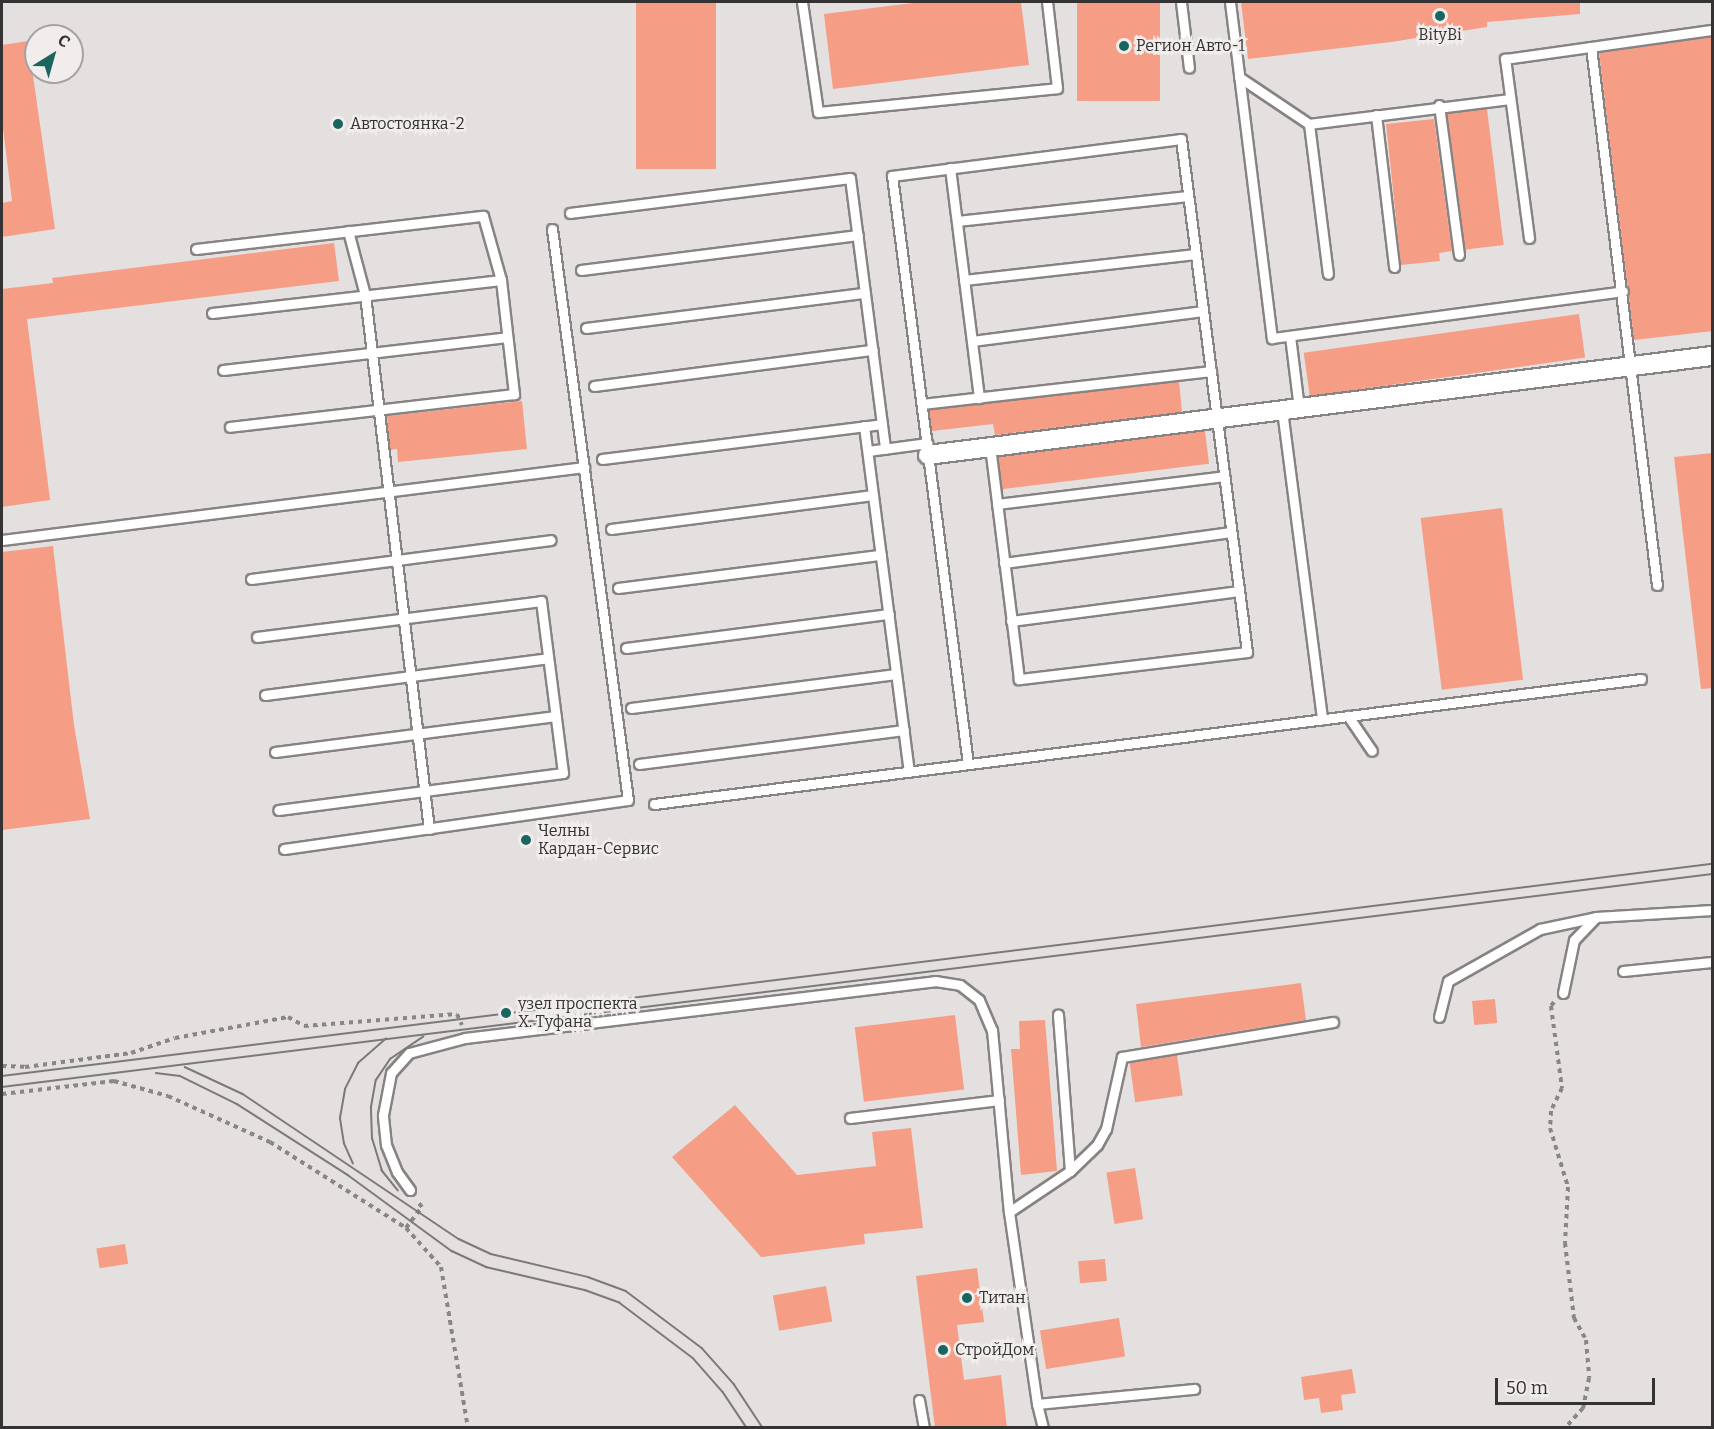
<!DOCTYPE html>
<html>
<head>
<meta charset="utf-8">
<style>
  body { margin:0 }
  #map { position:relative; width:1714px; height:1429px; overflow:hidden; background:#e4e0df; font-family:Bitter,serif }
  div>[style] { position:absolute }
  [style*='--x'] { left:calc(var(--x)*1px); top:calc(var(--y)*1px); width:calc(var(--w)*1px); rotate:calc(var(--a)*1deg) }
  .building>* { inset:0; background:#f69d86; transform-origin:0 0 }
  .path>* { height:4px; margin-top:-2px; transform-origin:0; background:repeating-linear-gradient(90deg,#898686 0 4.5px,transparent 0 9px) }
  .roads { filter:drop-shadow(2px 0 #878382) drop-shadow(-2px 0 #878382) drop-shadow(0 2px #878382) drop-shadow(0 -2px #878382) }
  .lane>* { height:9px; margin:-4.5px; padding:0 4.5px; transform-origin:4.5px; border-radius:4.5px; background:#fff }
  .street>* { height:18px; margin:-9px; padding:0 9px; transform-origin:9px; border-radius:9px; background:#fff }
  .tram>* { height:1.5px; margin:-0.75px; padding:0 0.75px; transform-origin:0.75px; border-radius:0.75px; background:#7c7979 }
  .dots>* { width:16px; height:16px; translate:-50% -50%; box-sizing:border-box; border:3px solid #f1edec; border-radius:50% }
  span { translate:-50% -50%; white-space:nowrap; text-align:center; line-height:1.15; -webkit-text-stroke:5px #f1edec; paint-order:stroke }
  .poi-label { font-size:16px; color:#343232 }
  .left { translate:0 -50%; text-align:left }
  .frame { position:absolute; inset:0; border:3px solid #343232; pointer-events:none }
  .north { position:absolute; left:24px; top:24px; width:60px; height:60px; box-sizing:border-box; background:#f1edec; border:2px solid #a5a2a2; border-radius:50%; rotate:37deg; font-size:16px; font-weight:700; line-height:24px; text-align:center; color:#343232 }
  .north::after { content:''; display:block; margin:auto; width:21px; height:27px; background:#1a655d; clip-path:polygon(50% 0,100% 100%,50% 72%,0 100%) }
  .scale { position:absolute; left:1495px; top:1378px; width:160px; height:27px; box-sizing:border-box; border:3px solid #343232; border-top:0; padding-left:8px; font-size:18px; line-height:21px; white-space:nowrap; color:#343232; -webkit-text-stroke:4px #f1edec; paint-order:stroke }
</style>
</head>
<body>
<div id="map">
  <div class="building">
    <i style="left:636px;top:2px;width:80px;height:167px"></i>
    <i style="clip-path:polygon(921px 2px,1021px 2px,1029px 65px,833px 89px,824px 14px)"></i>
    <i style="left:1077px;top:2px;width:83px;height:99px"></i>
    <i style="clip-path:polygon(1241px 2px,1580px 2px,1580px 14px,1487px 22px,1487px 27px,1391px 42px,1248px 59px)"></i>
    <i style="clip-path:polygon(1713px 37px,1713px 331px,1634px 340px,1599px 53px)"></i>
    <i style="clip-path:polygon(28px 41px,55px 229px,2px 237px,2px 203px,12px 201px,2px 120px,2px 45px)"></i>
    <i style="left:1487px;top:109px;width:137px;height:40px;rotate:83deg"></i>
    <i style="clip-path:polygon(1434px 119px,1452px 251px,1439px 253px,1440px 261px,1401px 265px,1386px 124px)"></i>
    <i style="clip-path:polygon(334px 243px,339px 281px,27px 319px,50px 500px,2px 507px,2px 289px,53px 283px,52px 278px)"></i>
    <i style="left:1579px;top:314px;width:44px;height:278px;rotate:82deg"></i>
    <i style="clip-path:polygon(1179px 381px,1182px 412px,995px 435px,993px 424px,932px 431px,929px 410px)"></i>
    <i style="clip-path:polygon(522px 401px,527px 449px,398px 462px,397px 449px,390px 450px,387px 416px)"></i>
    <i style="left:1205px;top:431px;width:33px;height:209px;rotate:83deg"></i>
    <i style="clip-path:polygon(1713px 453px,1713px 688px,1701px 689px,1674px 457px)"></i>
    <i style="left:1502px;top:508px;width:173px;height:82px;rotate:83deg"></i>
    <i style="clip-path:polygon(53px 546px,74px 725px,90px 819px,2px 830px,2px 552px)"></i>
    <i style="clip-path:polygon(1301px 983px,1306px 1020px,1141px 1047px,1136px 1004px)"></i>
    <i style="left:1495px;top:999px;width:24px;height:23px;rotate:85deg"></i>
    <i style="left:955px;top:1015px;width:75px;height:101px;rotate:83deg"></i>
    <i style="clip-path:polygon(1045px 1020px,1057px 1171px,1021px 1175px,1011px 1049px,1020px 1049px,1019px 1021px)"></i>
    <i style="left:1177px;top:1055px;width:41px;height:48px;rotate:82deg"></i>
    <i style="clip-path:polygon(735px 1105px,797px 1175px,876px 1166px,872px 1132px,911px 1128px,923px 1228px,864px 1234px,865px 1244px,761px 1257px,672px 1157px)"></i>
    <i style="left:1135px;top:1168px;width:52px;height:29px;rotate:81deg"></i>
    <i style="left:125px;top:1244px;width:20px;height:29px;rotate:81deg"></i>
    <i style="left:1105px;top:1259px;width:22px;height:27px;rotate:85deg"></i>
    <i style="clip-path:polygon(977px 1268px,984px 1322px,957px 1325px,964px 1380px,1001px 1375px,1007px 1428px,935px 1428px,916px 1276px)"></i>
    <i style="left:826px;top:1286px;width:36px;height:54px;rotate:80deg"></i>
    <i style="left:1119px;top:1318px;width:39px;height:80px;rotate:81deg"></i>
    <i style="clip-path:polygon(1352px 1369px,1356px 1393px,1341px 1395px,1343px 1410px,1321px 1413px,1319px 1398px,1304px 1400px,1301px 1377px)"></i>
  </div>
  <div class="path">
    <i style="--x:1554;--y:1002;--w:5;--a:127"></i>
    <i style="--x:1551;--y:1006;--w:83;--a:82.4"></i>
    <i style="--x:1562;--y:1088;--w:25;--a:116"></i>
    <i style="--x:1551;--y:1111;--w:17;--a:93"></i>
    <i style="--x:1550;--y:1128;--w:62;--a:73"></i>
    <i style="--x:1568;--y:1187;--w:56;--a:93.1"></i>
    <i style="--x:1565;--y:1243;--w:76;--a:83.2"></i>
    <i style="--x:1574;--y:1318;--w:25;--a:61"></i>
    <i style="--x:1586;--y:1340;--w:38;--a:85"></i>
    <i style="--x:1589;--y:1378;--w:31;--a:101"></i>
    <i style="--x:1583;--y:1408;--w:25;--a:132"></i>
    <i style="--x:2;--y:1066;--w:23;--a:2"></i>
    <i style="--x:25;--y:1067;--w:107;--a:-7.5"></i>
    <i style="--x:131;--y:1053;--w:46;--a:-18.8"></i>
    <i style="--x:175;--y:1038;--w:115;--a:-10.5"></i>
    <i style="--x:288;--y:1017;--w:18;--a:29"></i>
    <i style="--x:304;--y:1026;--w:153;--a:-4.5"></i>
    <i style="--x:457;--y:1014;--w:12;--a:66"></i>
    <i style="--x:2;--y:1094;--w:113;--a:-6.6"></i>
    <i style="--x:114;--y:1081;--w:56;--a:15.5"></i>
    <i style="--x:168;--y:1096;--w:112;--a:24.3"></i>
    <i style="--x:270;--y:1142;--w:161;--a:32.3"></i>
    <i style="--x:406;--y:1228;--w:52;--a:48.1"></i>
    <i style="--x:441;--y:1267;--w:163;--a:80.5"></i>
    <i style="--x:406;--y:1228;--w:26;--a:-53"></i>
    <i style="--x:422;--y:1207;--w:8;--a:-130"></i>
  </div>
  <div class="roads">
    <div class="lane">
      <i style="--x:802;--y:2;--w:111;--a:81.7"></i>
      <i style="--x:818;--y:112;--w:240;--a:-5.7"></i>
      <i style="--x:1057;--y:88;--w:87;--a:-96.6"></i>
      <i style="--x:1181;--y:2;--w:66;--a:83.1"></i>
      <i style="--x:1230;--y:2;--w:339;--a:82.9"></i>
      <i style="--x:1272;--y:338;--w:354;--a:-7.6"></i>
      <i style="--x:1591;--y:47;--w:542;--a:83.01"></i>
      <i style="--x:1239;--y:77;--w:84;--a:33.9"></i>
      <i style="--x:1309;--y:124;--w:202;--a:-7.1"></i>
      <i style="--x:1439;--y:105;--w:151;--a:82.4"></i>
      <i style="--x:1376;--y:115;--w:153;--a:83.2"></i>
      <i style="--x:1309;--y:124;--w:151;--a:82.8"></i>
      <i style="--x:950;--y:168;--w:232;--a:82.8"></i>
      <i style="--x:570;--y:213;--w:282;--a:-7.1"></i>
      <i style="--x:850;--y:178;--w:273;--a:82.6"></i>
      <i style="--x:957;--y:221;--w:232;--a:-6.2"></i>
      <i style="--x:348;--y:231;--w:66;--a:75.1"></i>
      <i style="--x:365;--y:295;--w:538;--a:83.17"></i>
      <i style="--x:1529;--y:238;--w:181;--a:-97.6"></i>
      <i style="--x:1505;--y:59;--w:209;--a:-8"></i>
      <i style="--x:196;--y:249;--w:289;--a:-6.6"></i>
      <i style="--x:483;--y:216;--w:66;--a:74.3"></i>
      <i style="--x:501;--y:280;--w:115;--a:83.5"></i>
      <i style="--x:514;--y:394;--w:286;--a:173.4"></i>
      <i style="--x:581;--y:270;--w:279;--a:-7.2"></i>
      <i style="--x:964;--y:280;--w:233;--a:-6.4"></i>
      <i style="--x:212;--y:313;--w:291;--a:-6.5"></i>
      <i style="--x:586;--y:328;--w:281;--a:-7.2"></i>
      <i style="--x:1290;--y:336;--w:73;--a:82.9"></i>
      <i style="--x:972;--y:341;--w:233;--a:-7.4"></i>
      <i style="--x:223;--y:370;--w:286;--a:-6.6"></i>
      <i style="--x:594;--y:386;--w:281;--a:-7.4"></i>
      <i style="--x:922;--y:404;--w:291;--a:-6.5"></i>
      <i style="--x:1282;--y:410;--w:312;--a:82.6"></i>
      <i style="--x:864;--y:426;--w:349;--a:82.6"></i>
      <i style="--x:868;--y:451;--w:60;--a:-7.7"></i>
      <i style="--x:602;--y:459;--w:282;--a:-7.1"></i>
      <i style="--x:997;--y:504;--w:229;--a:-7"></i>
      <i style="--x:611;--y:529;--w:264;--a:-7.4"></i>
      <i style="--x:2;--y:540;--w:587;--a:-7.15"></i>
      <i style="--x:1004;--y:563;--w:229;--a:-7.8"></i>
      <i style="--x:251;--y:579;--w:302;--a:-7.4"></i>
      <i style="--x:618;--y:588;--w:265;--a:-7.2"></i>
      <i style="--x:1011;--y:621;--w:230;--a:-7.5"></i>
      <i style="--x:257;--y:637;--w:286;--a:-7.2"></i>
      <i style="--x:541;--y:601;--w:173;--a:82.7"></i>
      <i style="--x:563;--y:773;--w:287;--a:172.6"></i>
      <i style="--x:626;--y:648;--w:265;--a:-7.4"></i>
      <i style="--x:265;--y:695;--w:285;--a:-7.4"></i>
      <i style="--x:631;--y:708;--w:267;--a:-7.3"></i>
      <i style="--x:1348;--y:716;--w:42;--a:55.6"></i>
      <i style="--x:275;--y:752;--w:283;--a:-7.3"></i>
      <i style="--x:639;--y:764;--w:267;--a:-7.3"></i>
      <i style="--x:968;--y:764;--w:593;--a:-97.36"></i>
      <i style="--x:892;--y:176;--w:291;--a:-7.3"></i>
      <i style="--x:1181;--y:139;--w:517;--a:82.67"></i>
      <i style="--x:1247;--y:652;--w:230;--a:173.2"></i>
      <i style="--x:1019;--y:679;--w:234;--a:-97.1"></i>
      <i style="--x:654;--y:804;--w:995;--a:-7.22"></i>
      <i style="--x:284;--y:849;--w:347;--a:-8.1"></i>
      <i style="--x:628;--y:800;--w:576;--a:-97.58"></i>
      <i style="--x:1623;--y:971;--w:89;--a:-5.8"></i>
      <i style="--x:1563;--y:993;--w:54;--a:-78.3"></i>
      <i style="--x:1574;--y:940;--w:32;--a:-46"></i>
      <i style="--x:1439;--y:1017;--w:37;--a:-76"></i>
      <i style="--x:1448;--y:981;--w:106;--a:-29.5"></i>
      <i style="--x:1540;--y:929;--w:57;--a:-12.1"></i>
      <i style="--x:1596;--y:917;--w:116;--a:-3.5"></i>
      <i style="--x:850;--y:1118;--w:150;--a:-6.9"></i>
      <i style="--x:1070;--y:1171;--w:37;--a:-44"></i>
      <i style="--x:1097;--y:1145;--w:18;--a:-61"></i>
      <i style="--x:1106;--y:1129;--w:74;--a:-77.5"></i>
      <i style="--x:1122;--y:1057;--w:214;--a:-9.4"></i>
      <i style="--x:410;--y:1190;--w:22;--a:-126"></i>
      <i style="--x:397;--y:1172;--w:29;--a:-112"></i>
      <i style="--x:386;--y:1145;--w:30;--a:-96"></i>
      <i style="--x:383;--y:1115;--w:43;--a:-79.2"></i>
      <i style="--x:391;--y:1073;--w:27;--a:-48"></i>
      <i style="--x:409;--y:1053;--w:58;--a:-15"></i>
      <i style="--x:465;--y:1038;--w:473;--a:-6.9"></i>
      <i style="--x:935;--y:981;--w:25;--a:9"></i>
      <i style="--x:960;--y:985;--w:24;--a:38"></i>
      <i style="--x:979;--y:1000;--w:33;--a:67"></i>
      <i style="--x:992;--y:1030;--w:183;--a:84.7"></i>
      <i style="--x:1009;--y:1212;--w:194;--a:81.7"></i>
      <i style="--x:1009;--y:1212;--w:73;--a:-33.9"></i>
      <i style="--x:1070;--y:1171;--w:157;--a:-94.4"></i>
      <i style="--x:919;--y:1400;--w:28;--a:80"></i>
      <i style="--x:1043;--y:1428;--w:25;--a:-104"></i>
      <i style="--x:1037;--y:1404;--w:158;--a:-5.5"></i>
    </div>
    <div class="street">
      <i style="--x:928;--y:455;--w:790;--a:-7.2"></i>
    </div>
  </div>
  <div class="tram">
    <i style="--x:185;--y:1067;--w:64;--a:25"></i>
    <i style="--x:243;--y:1094;--w:260;--a:33.9"></i>
    <i style="--x:459;--y:1239;--w:35;--a:25"></i>
    <i style="--x:491;--y:1254;--w:100;--a:13.3"></i>
    <i style="--x:588;--y:1277;--w:40;--a:20.2"></i>
    <i style="--x:626;--y:1291;--w:95;--a:36.9"></i>
    <i style="--x:702;--y:1348;--w:48;--a:48.4"></i>
    <i style="--x:734;--y:1384;--w:53;--a:56.6"></i>
    <i style="--x:156;--y:1073;--w:24;--a:7"></i>
    <i style="--x:180;--y:1076;--w:64;--a:26.2"></i>
    <i style="--x:237;--y:1104;--w:132;--a:32.6"></i>
    <i style="--x:348;--y:1175;--w:129;--a:36.2"></i>
    <i style="--x:452;--y:1251;--w:38;--a:25"></i>
    <i style="--x:486;--y:1267;--w:102;--a:13.1"></i>
    <i style="--x:585;--y:1290;--w:37;--a:20"></i>
    <i style="--x:620;--y:1303;--w:91;--a:37"></i>
    <i style="--x:693;--y:1358;--w:45;--a:48.6"></i>
    <i style="--x:723;--y:1392;--w:43;--a:56.3"></i>
    <i style="--x:2;--y:1076;--w:1723;--a:-7.07"></i>
    <i style="--x:2;--y:1087;--w:1723;--a:-7.1"></i>
    <i style="--x:353;--y:1164;--w:22;--a:-114"></i>
    <i style="--x:344;--y:1144;--w:26;--a:-99"></i>
    <i style="--x:340;--y:1118;--w:29;--a:-80"></i>
    <i style="--x:345;--y:1089;--w:29;--a:-63"></i>
    <i style="--x:358;--y:1063;--w:37;--a:-41"></i>
    <i style="--x:398;--y:1191;--w:26;--a:-129"></i>
    <i style="--x:382;--y:1171;--w:34;--a:-107"></i>
    <i style="--x:372;--y:1139;--w:32;--a:-92"></i>
    <i style="--x:371;--y:1107;--w:27;--a:-80"></i>
    <i style="--x:376;--y:1080;--w:25;--a:-56"></i>
    <i style="--x:390;--y:1059;--w:40;--a:-34"></i>
  </div>
  <div class="dots">
    <i style="left:1440px;top:16px;background:#1a655d"></i>
    <i style="left:1124px;top:46px;background:#1a655d"></i>
    <i style="left:338px;top:124px;background:#1a655d"></i>
    <i style="left:526px;top:840px;background:#1a655d"></i>
    <i style="left:506px;top:1013px;background:#1a655d"></i>
    <i style="left:967px;top:1298px;background:#1a655d"></i>
    <i style="left:943px;top:1350px;background:#1a655d"></i>
  </div>
  <div class="poi-label">
    <span style="left:1440px;top:35px">BityBi</span>
    <span class="left" style="left:1136px;top:46px">Регион Авто-1</span>
    <span class="left" style="left:350px;top:124px">Автостоянка-2</span>
    <span class="left" style="left:538px;top:840px">Челны<br>Кардан-Сервис</span>
    <span class="left" style="left:518px;top:1013px">узел проспекта<br>Х. Туфана</span>
    <span class="left" style="left:979px;top:1298px">Титан</span>
    <span class="left" style="left:955px;top:1350px">СтройДом</span>
  </div>
  <div class="frame"></div>
  <div class="north">С</div>
  <div class="scale">50 m</div>
</div>
</body>
</html>
